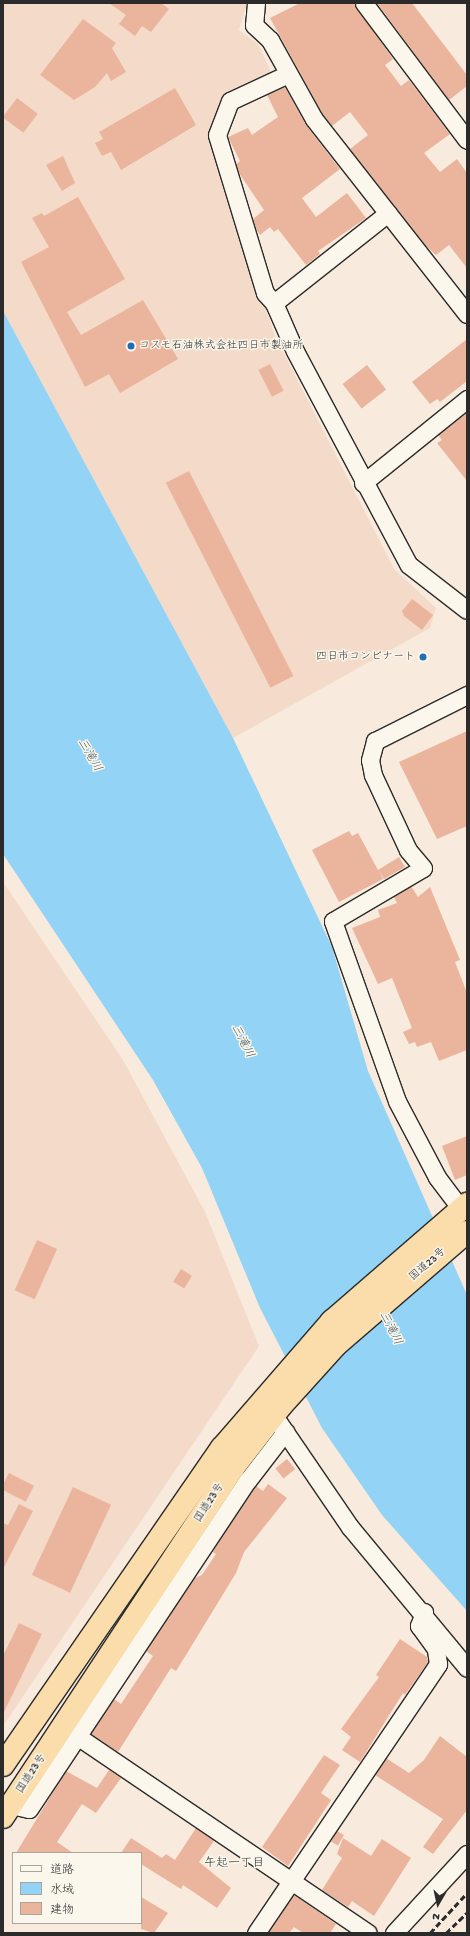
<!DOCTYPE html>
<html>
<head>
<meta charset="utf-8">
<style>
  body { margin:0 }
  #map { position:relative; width:470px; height:1936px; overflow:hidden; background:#f8eadc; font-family:"Gochi Hand","Klee One",sans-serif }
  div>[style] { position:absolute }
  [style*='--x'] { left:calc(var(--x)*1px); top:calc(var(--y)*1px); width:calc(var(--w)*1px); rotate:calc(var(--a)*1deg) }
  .built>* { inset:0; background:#f4dac9 }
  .water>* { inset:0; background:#93d3f5 }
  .building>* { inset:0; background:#eab59c; transform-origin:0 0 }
  .roads { filter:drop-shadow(1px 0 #2b2b2b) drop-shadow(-1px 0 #2b2b2b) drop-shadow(0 1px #2b2b2b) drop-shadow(0 -1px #2b2b2b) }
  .minor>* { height:17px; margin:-8.5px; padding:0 8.5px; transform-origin:8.5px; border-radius:8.5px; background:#fbf7ec }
  .highway>* { height:22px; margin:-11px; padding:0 11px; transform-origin:11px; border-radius:11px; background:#faddab }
  .rail>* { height:3px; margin-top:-1.5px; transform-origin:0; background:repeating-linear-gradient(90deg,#2b2b2b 0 6px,transparent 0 9px) }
  .dots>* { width:11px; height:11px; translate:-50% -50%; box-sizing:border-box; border:2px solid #fbf7ec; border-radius:50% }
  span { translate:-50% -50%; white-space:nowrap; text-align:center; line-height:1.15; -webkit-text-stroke:3px #fbf7ec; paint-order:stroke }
  .poi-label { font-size:11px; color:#2b2b2b }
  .left { translate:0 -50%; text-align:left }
  .right { translate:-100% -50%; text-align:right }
  .street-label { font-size:11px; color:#2b2b2b }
  .water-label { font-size:12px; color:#45555e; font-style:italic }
  .neighbourhood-label { font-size:12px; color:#2b2b2b }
  .frame { position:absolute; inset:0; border:4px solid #2b2b2b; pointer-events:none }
  .legend { position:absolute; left:12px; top:1852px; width:130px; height:72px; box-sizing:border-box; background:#fbf7ec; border:1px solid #a8a59f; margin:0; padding:5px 7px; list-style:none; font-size:12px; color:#2b2b2b }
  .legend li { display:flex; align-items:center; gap:8px; height:20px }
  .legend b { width:20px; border:1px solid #a8a59f }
  .north { position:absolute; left:418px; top:1884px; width:40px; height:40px; -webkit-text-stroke:3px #fbf7ec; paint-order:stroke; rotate:189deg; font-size:11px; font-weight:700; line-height:16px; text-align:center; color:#2b2b2b }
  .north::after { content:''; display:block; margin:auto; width:14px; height:18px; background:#2b2b2b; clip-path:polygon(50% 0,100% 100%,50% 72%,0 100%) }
</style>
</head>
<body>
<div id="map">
  <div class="built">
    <i style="clip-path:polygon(3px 3px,247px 3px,239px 30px,258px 44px,272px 74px,222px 101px,224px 185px,275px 336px,394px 569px,436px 608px,430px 628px,233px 738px,3px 311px)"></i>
    <i style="clip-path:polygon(3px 882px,123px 1060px,205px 1212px,259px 1346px,3px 1726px)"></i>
  </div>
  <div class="water">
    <i style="clip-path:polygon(3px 311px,233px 738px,332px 947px,368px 1071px,467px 1295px,467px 1611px,382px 1515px,322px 1428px,260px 1308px,202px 1168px,153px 1080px,3px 854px)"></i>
  </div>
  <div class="building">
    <i style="clip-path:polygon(109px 3px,161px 3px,169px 9px,151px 32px,142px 26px,135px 36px,119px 24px,126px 15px)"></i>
    <i style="clip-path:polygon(300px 3px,354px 3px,393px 59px,385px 65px,401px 86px,409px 80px,450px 134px,424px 153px,440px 172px,457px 159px,467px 173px,467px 268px,449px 245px,436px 255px,425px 245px,350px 149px,368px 135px,350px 112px,332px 126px,322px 113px,270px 18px)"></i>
    <i style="clip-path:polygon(377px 3px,412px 3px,467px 75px,467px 86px,449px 100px)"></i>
    <i style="clip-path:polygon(83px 19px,116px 43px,112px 48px,126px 72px,111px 81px,107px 73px,95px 87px,74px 100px,40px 75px)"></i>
    <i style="clip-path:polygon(285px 87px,306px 125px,340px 169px,302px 198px,316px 217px,347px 193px,366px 218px,318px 251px,320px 254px,306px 265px,278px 229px,274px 232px,270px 227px,260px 235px,256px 229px,253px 219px,264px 210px,239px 173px,236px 164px,240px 161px,228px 137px,248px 128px,252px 135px,278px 117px,267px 95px)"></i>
    <i style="clip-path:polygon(175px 88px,196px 125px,121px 170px,111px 152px,102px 156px,95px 143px,103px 139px,99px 132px)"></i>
    <i style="left:17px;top:98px;width:26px;height:24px;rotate:37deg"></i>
    <i style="clip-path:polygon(63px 156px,75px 183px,62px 191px,46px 165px)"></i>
    <i style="clip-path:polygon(78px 197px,125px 279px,67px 312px,81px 335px,143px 300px,178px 359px,120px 393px,109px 374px,85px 387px,21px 262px,49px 247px,32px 218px,42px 213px,44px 216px)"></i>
    <i style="clip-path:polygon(467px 339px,467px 381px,440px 402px,437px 399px,430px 404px,412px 382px)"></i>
    <i style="left:270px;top:364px;width:30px;height:13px;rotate:63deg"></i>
    <i style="left:367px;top:365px;width:31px;height:31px;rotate:52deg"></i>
    <i style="clip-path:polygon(467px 412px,467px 481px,437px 443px,442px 440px,438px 435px)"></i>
    <i style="left:189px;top:471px;width:230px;height:26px;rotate:63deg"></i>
    <i style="clip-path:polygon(412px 599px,433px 615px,422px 630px,404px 616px,402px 611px)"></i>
    <i style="clip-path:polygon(467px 731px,467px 826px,437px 839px,399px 762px)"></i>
    <i style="clip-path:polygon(349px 831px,352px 836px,358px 833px,378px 870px,399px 857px,405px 867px,384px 879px,379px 871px,383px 879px,339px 902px,312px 850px)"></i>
    <i style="clip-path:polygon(411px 886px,418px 897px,430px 887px,460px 960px,455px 962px,467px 993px,467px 1050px,439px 1061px,431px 1042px,417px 1047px,415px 1042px,409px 1044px,403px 1032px,412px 1028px,392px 978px,378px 984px,352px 928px,380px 917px,378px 910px,397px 903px,394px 897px)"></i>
    <i style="clip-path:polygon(467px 1136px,467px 1175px,455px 1180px,442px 1146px)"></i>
    <i style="left:37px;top:1240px;width:22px;height:55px;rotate:24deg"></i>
    <i style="left:181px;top:1269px;width:13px;height:15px;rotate:32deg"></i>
    <i style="left:287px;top:1459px;width:13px;height:15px;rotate:51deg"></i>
    <i style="left:9px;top:1473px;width:28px;height:18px;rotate:27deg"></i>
    <i style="clip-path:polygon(268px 1484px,287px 1498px,244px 1552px,236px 1573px,186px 1655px,176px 1671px,171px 1668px,118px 1752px,91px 1734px,114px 1699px,121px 1704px,153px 1656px,146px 1651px,195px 1578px,202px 1575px,216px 1554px,213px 1552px,217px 1544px,256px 1486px,263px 1491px)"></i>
    <i style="left:73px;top:1487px;width:42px;height:97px;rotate:25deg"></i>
    <i style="clip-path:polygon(19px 1504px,33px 1511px,3px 1569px,3px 1523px,8px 1525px)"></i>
    <i style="clip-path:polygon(19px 1623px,42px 1634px,3px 1714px,3px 1656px)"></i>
    <i style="clip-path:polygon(400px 1639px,427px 1657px,428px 1662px,405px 1695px,403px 1693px,360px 1762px,342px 1750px,351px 1737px,341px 1729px,379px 1677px,376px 1675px)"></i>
    <i style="clip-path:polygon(440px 1736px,467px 1757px,467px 1810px,433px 1854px,423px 1847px,443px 1819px,375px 1775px,386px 1758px,409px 1773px,424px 1760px)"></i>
    <i style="clip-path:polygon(324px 1755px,340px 1765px,321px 1793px,331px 1800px,288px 1866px,262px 1847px)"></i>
    <i style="clip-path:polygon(109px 1770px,121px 1778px,96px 1813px,82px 1804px,57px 1842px,73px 1853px,16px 1853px,66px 1771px,97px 1788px)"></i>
    <i style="clip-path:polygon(196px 1828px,214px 1841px,199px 1862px,231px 1888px,217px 1908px,183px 1885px,181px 1889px,141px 1864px,141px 1853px,121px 1853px,131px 1838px,162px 1858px,166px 1854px,175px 1860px)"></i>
    <i style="left:337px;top:1831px;width:8px;height:12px;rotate:30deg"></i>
    <i style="clip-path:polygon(343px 1838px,371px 1856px,382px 1839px,411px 1858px,374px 1916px,352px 1901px,348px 1907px,322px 1890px,342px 1858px,337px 1854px)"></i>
    <i style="clip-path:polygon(294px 1895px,336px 1924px,330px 1933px,303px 1933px,294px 1927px,289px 1933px,268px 1933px)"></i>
    <i style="clip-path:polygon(141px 1897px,168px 1913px,154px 1933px,141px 1929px)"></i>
  </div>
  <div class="roads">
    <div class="minor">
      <i style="--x:256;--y:3;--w:22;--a:95"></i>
      <i style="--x:254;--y:25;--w:22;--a:43"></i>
      <i style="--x:270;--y:40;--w:90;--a:60.9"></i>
      <i style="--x:314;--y:119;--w:248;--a:51.9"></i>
      <i style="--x:364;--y:3;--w:171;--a:53.1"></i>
      <i style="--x:288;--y:74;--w:64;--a:155"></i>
      <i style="--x:230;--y:101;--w:36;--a:111"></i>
      <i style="--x:217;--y:135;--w:165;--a:73.1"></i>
      <i style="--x:265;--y:293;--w:13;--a:48"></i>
      <i style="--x:274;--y:303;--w:52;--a:66.4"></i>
      <i style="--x:295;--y:351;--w:242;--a:62"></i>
      <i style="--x:409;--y:565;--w:73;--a:37.8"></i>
      <i style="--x:274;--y:303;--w:145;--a:-38.3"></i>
      <i style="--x:363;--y:483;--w:134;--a:-38.9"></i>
      <i style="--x:461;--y:1209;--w:40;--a:-127"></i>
      <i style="--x:437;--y:1177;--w:86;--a:-117.8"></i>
      <i style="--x:397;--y:1101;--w:191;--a:-109.6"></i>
      <i style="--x:333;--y:921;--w:104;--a:-30.5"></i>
      <i style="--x:423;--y:868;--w:23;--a:-130"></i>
      <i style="--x:408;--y:850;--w:83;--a:-115"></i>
      <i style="--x:373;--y:775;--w:15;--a:-101"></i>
      <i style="--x:370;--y:760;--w:20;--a:-75"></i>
      <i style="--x:375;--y:741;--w:103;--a:-26.6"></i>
      <i style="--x:279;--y:1423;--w:126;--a:55.7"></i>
      <i style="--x:350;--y:1527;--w:183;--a:50.3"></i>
      <i style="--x:77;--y:1736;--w:351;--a:34.1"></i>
      <i style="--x:11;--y:1805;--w:18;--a:13"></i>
      <i style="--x:29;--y:1809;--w:395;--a:-56.4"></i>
      <i style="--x:248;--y:1480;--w:61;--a:-52.4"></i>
      <i style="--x:256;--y:1933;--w:325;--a:-55.9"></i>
      <i style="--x:438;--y:1664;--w:15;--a:-98"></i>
      <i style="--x:436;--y:1649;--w:29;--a:-126"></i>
      <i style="--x:419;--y:1626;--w:15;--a:-70"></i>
      <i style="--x:394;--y:1933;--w:108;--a:-47.3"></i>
    </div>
    <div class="highway">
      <i style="--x:3;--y:1765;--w:385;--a:-55.4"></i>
      <i style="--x:222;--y:1448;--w:168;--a:-49.1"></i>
      <i style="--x:332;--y:1321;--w:179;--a:-40.9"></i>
      <i style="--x:3;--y:1817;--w:418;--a:-56.6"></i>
      <i style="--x:233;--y:1468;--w:78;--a:-52.3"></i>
      <i style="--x:281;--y:1406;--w:82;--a:-48"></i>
      <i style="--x:336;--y:1345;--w:173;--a:-40.8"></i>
    </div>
  </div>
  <div class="rail">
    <i style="--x:430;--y:1933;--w:54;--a:-47.2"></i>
    <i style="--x:446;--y:1933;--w:29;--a:-44"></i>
  </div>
  <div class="dots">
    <i style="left:131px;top:346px;background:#1f6fb2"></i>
    <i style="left:423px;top:657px;background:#1f6fb2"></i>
  </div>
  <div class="poi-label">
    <span class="left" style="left:139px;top:346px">コスモ石油株式会社四日市製油所</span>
    <span class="right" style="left:415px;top:657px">四日市コンビナート</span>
  </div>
  <div class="street-label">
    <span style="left:428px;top:1265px;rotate:-41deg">国道23号</span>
    <span style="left:210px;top:1503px;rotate:-57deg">国道23号</span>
    <span style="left:32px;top:1774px;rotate:-57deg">国道23号</span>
  </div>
  <div class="water-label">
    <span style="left:88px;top:756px;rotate:60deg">三滝川</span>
    <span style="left:241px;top:1042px;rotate:63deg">三滝川</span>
    <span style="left:389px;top:1329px;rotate:63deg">三滝川</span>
  </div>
  <div class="neighbourhood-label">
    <span style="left:234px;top:1865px">午起一丁目</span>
  </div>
  <div class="frame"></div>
  <ul class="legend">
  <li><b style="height:5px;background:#fbf7ec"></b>道路</li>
  <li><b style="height:11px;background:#93d3f5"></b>水域</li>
  <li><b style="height:11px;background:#eab59c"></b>建物</li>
  </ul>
  <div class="north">N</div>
</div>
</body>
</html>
